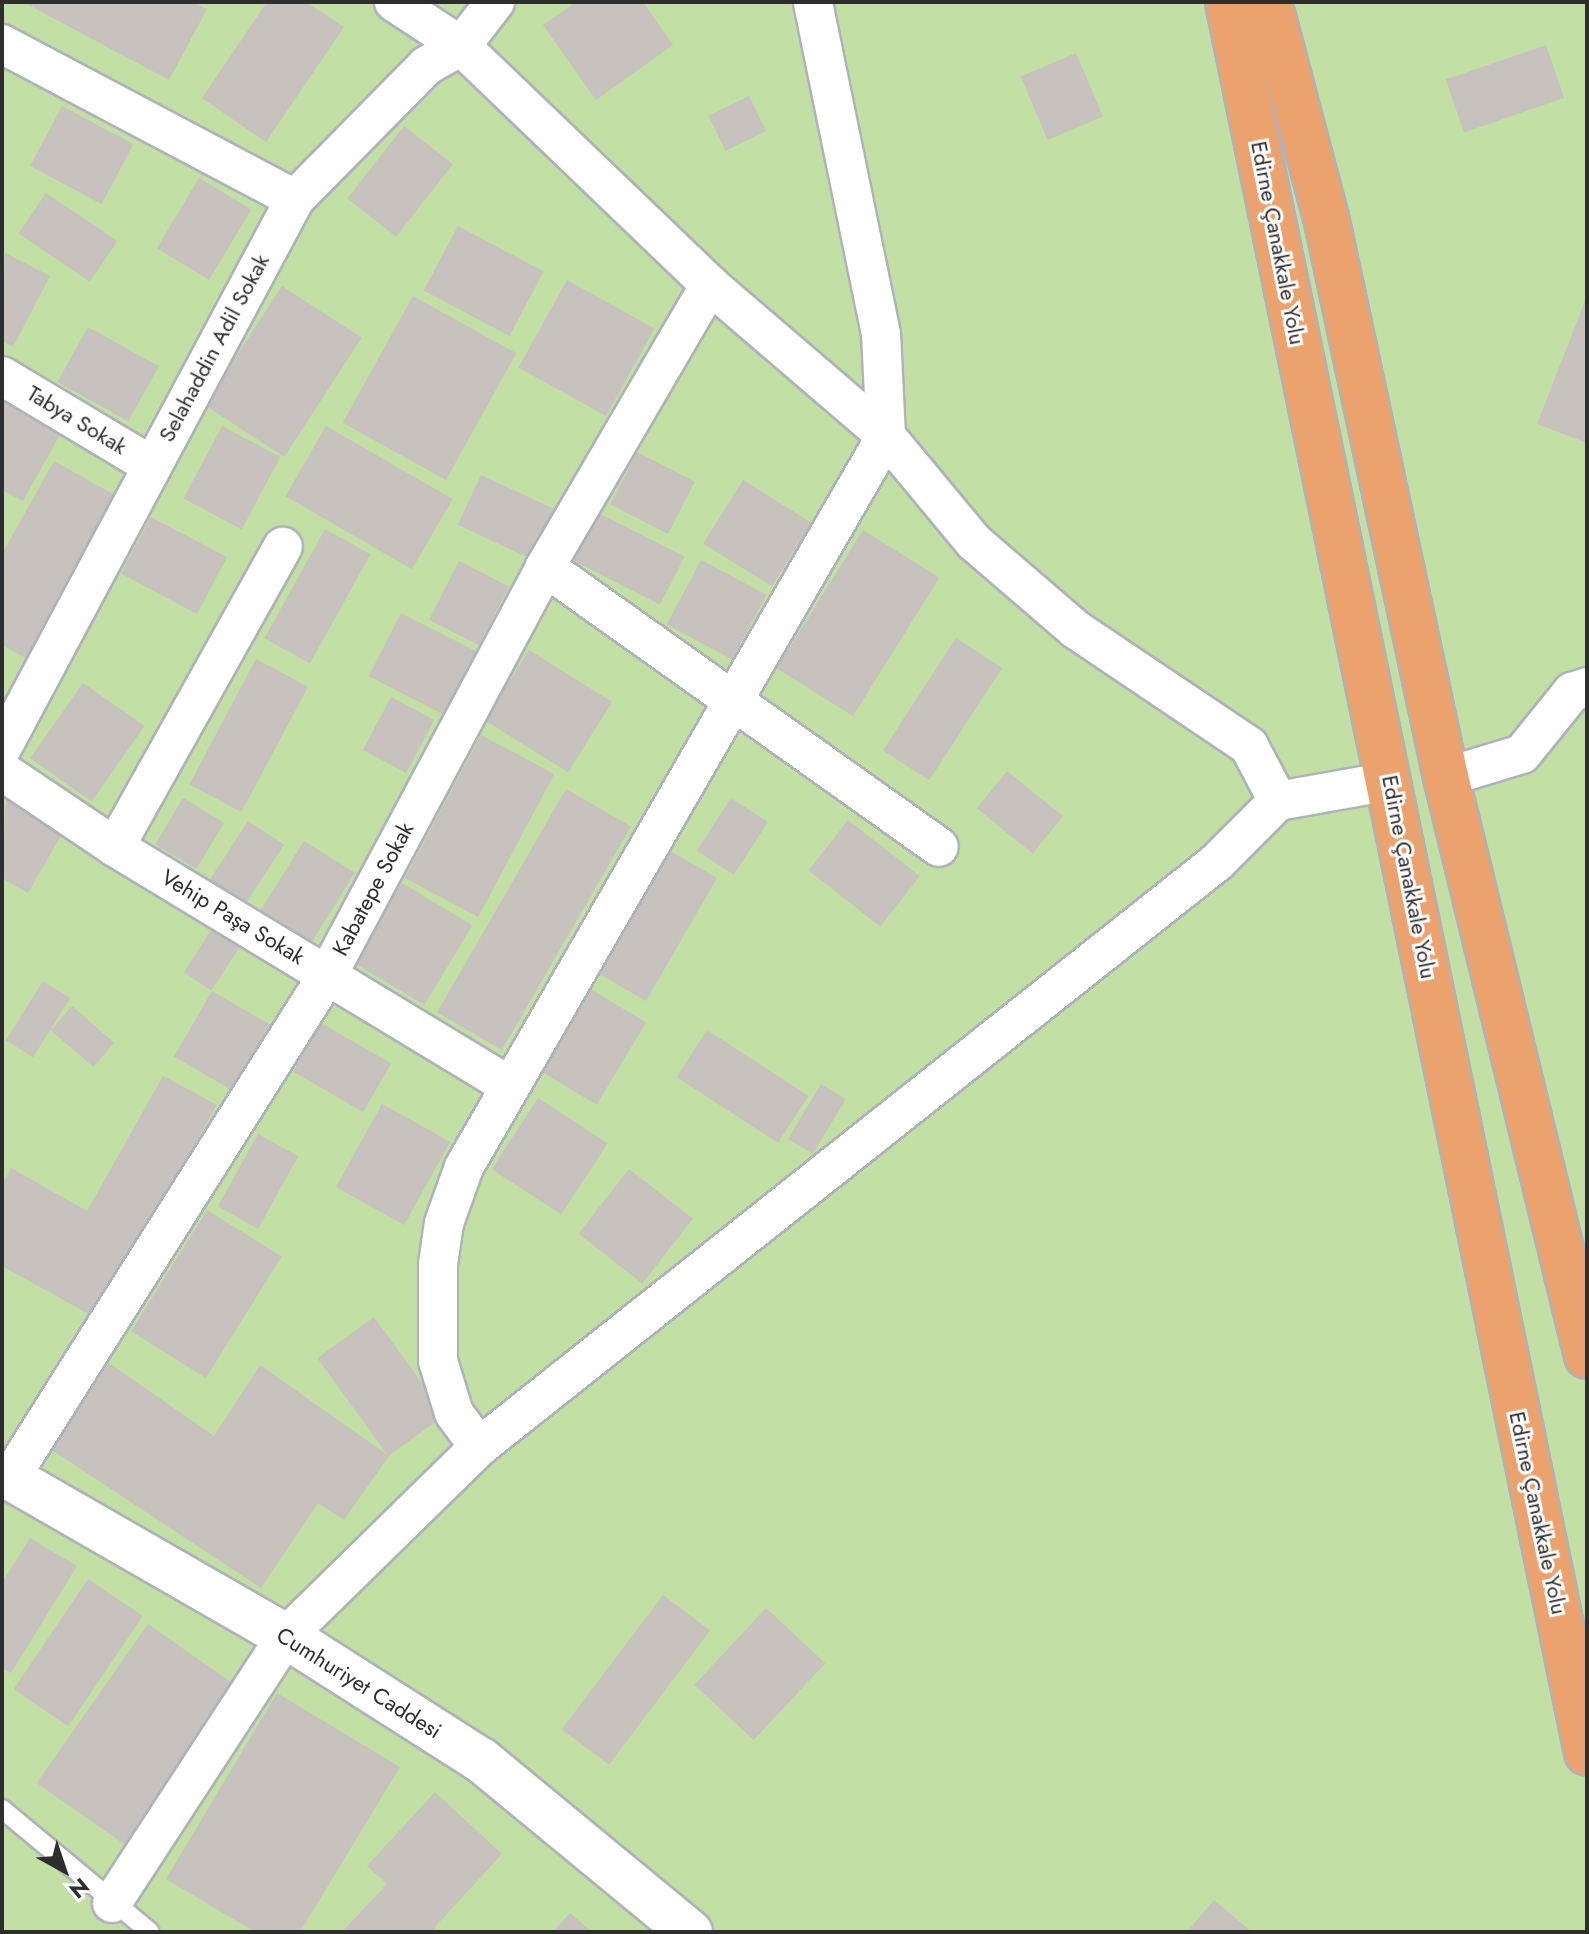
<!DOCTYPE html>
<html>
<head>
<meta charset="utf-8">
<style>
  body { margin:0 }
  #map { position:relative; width:1589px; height:1934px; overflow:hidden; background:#eee7e2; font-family:Jost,sans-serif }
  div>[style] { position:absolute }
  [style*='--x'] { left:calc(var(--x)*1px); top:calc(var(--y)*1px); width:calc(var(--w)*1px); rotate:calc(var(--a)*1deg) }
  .green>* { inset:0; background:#c2dfa4; transform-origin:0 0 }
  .building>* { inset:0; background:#c7c2bd; transform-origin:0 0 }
  .roads { filter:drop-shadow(2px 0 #aeb2b9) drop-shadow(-2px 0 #aeb2b9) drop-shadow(0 2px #aeb2b9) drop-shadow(0 -2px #aeb2b9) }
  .service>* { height:18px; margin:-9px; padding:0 9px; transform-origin:9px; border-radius:9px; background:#fff }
  .minor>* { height:38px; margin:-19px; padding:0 19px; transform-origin:19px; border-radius:19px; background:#fff }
  .secondary>* { height:44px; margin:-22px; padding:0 22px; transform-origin:22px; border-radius:22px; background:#fff }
  .trunk>* { height:44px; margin:-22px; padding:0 22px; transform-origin:22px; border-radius:22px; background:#eca26c }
  span { translate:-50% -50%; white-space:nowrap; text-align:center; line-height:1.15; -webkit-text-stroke:6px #fff; paint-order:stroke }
  .street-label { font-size:22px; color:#2e2e2e }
  .frame { position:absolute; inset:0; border:4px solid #2e2e2e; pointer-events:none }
  .north { position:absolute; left:24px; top:1830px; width:80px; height:80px; -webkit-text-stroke:6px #fff; paint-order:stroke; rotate:140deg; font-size:22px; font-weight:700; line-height:32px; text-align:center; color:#2e2e2e }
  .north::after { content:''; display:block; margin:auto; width:28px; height:36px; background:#2e2e2e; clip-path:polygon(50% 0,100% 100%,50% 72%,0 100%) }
</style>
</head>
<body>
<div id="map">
  <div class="green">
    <i style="left:2px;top:2px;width:1585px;height:1930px"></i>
  </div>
  <div class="building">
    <i style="clip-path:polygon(23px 2px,193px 2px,207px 9px,169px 80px)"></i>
    <i style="clip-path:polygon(267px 2px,306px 2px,344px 27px,266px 142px,202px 98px)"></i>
    <i style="clip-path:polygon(576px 2px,643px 2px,673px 45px,596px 100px,543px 25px)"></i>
    <i style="left:1546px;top:45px;width:56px;height:106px;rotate:71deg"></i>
    <i style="left:1076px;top:53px;width:69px;height:60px;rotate:67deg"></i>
    <i style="left:749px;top:96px;width:39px;height:45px;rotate:64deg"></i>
    <i style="left:62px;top:106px;width:81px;height:68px;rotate:28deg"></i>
    <i style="left:404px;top:126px;width:62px;height:92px;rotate:38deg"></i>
    <i style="left:199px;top:178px;width:61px;height:82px;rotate:31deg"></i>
    <i style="left:46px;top:193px;width:86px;height:49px;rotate:34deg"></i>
    <i style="left:458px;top:226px;width:97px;height:73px;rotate:28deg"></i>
    <i style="clip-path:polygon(5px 253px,50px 276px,13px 347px,2px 341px)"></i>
    <i style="left:567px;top:280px;width:100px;height:100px;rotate:29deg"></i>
    <i style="left:282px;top:286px;width:95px;height:142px;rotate:33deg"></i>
    <i style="left:413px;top:296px;width:118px;height:145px;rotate:29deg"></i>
    <i style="clip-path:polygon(1587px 296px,1587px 443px,1537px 424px)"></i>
    <i style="left:88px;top:327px;width:81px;height:63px;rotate:29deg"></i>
    <i style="clip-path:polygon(2px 399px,62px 431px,23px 501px,2px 490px)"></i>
    <i style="left:222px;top:426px;width:66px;height:82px;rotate:28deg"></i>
    <i style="left:326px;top:426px;width:146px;height:81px;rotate:30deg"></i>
    <i style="left:637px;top:452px;width:65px;height:59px;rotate:27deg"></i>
    <i style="clip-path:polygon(54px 461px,120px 498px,29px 660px,2px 645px,2px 554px)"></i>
    <i style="left:481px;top:475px;width:80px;height:55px;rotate:25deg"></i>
    <i style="left:743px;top:480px;width:81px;height:75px;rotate:32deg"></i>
    <i style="left:591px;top:509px;width:105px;height:54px;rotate:27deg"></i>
    <i style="left:151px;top:517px;width:86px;height:64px;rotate:28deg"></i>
    <i style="left:325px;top:529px;width:52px;height:125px;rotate:29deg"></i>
    <i style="left:863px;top:530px;width:90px;height:163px;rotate:32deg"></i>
    <i style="left:701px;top:560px;width:74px;height:73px;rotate:28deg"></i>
    <i style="left:459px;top:561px;width:56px;height:66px;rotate:27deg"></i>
    <i style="left:401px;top:613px;width:89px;height:71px;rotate:27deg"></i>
    <i style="left:956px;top:638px;width:55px;height:134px;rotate:33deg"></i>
    <i style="left:529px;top:650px;width:98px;height:83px;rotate:32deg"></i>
    <i style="left:256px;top:659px;width:59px;height:142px;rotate:28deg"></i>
    <i style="left:83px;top:683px;width:75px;height:92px;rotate:35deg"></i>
    <i style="left:391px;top:697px;width:49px;height:60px;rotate:28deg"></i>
    <i style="left:481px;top:735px;width:83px;height:162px;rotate:28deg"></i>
    <i style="left:1007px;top:771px;width:72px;height:48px;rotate:39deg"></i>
    <i style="left:566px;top:789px;width:75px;height:258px;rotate:30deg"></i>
    <i style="clip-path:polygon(6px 797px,64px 830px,28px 893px,2px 878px)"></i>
    <i style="left:183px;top:798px;width:48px;height:54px;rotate:31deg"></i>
    <i style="left:731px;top:798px;width:44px;height:63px;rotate:33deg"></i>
    <i style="left:848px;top:820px;width:91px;height:64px;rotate:38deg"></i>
    <i style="left:248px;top:821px;width:43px;height:71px;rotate:33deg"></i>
    <i style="left:304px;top:841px;width:60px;height:84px;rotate:32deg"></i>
    <i style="left:665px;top:848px;width:60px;height:142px;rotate:30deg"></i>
    <i style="left:402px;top:883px;width:82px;height:93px;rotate:31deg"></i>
    <i style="left:212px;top:929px;width:33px;height:52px;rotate:33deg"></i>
    <i style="left:43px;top:981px;width:32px;height:70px;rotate:32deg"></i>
    <i style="left:592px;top:990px;width:63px;height:96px;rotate:31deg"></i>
    <i style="left:212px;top:991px;width:73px;height:76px;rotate:30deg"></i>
    <i style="left:72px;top:1006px;width:56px;height:32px;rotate:41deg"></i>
    <i style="left:321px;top:1023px;width:81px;height:56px;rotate:30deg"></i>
    <i style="left:707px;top:1030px;width:121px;height:56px;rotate:33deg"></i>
    <i style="clip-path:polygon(163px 1076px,217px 1105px,96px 1318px,2px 1266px,2px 1185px,11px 1168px,87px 1211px)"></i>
    <i style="left:821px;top:1084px;width:29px;height:64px;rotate:31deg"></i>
    <i style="left:538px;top:1098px;width:83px;height:85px;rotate:33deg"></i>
    <i style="left:382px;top:1104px;width:78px;height:95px;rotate:29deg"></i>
    <i style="left:258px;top:1134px;width:46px;height:83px;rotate:29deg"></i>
    <i style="left:629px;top:1169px;width:81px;height:82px;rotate:38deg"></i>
    <i style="left:207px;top:1210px;width:88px;height:143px;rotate:32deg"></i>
    <i style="left:374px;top:1317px;width:121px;height:70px;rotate:54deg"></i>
    <i style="clip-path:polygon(109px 1363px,214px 1436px,260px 1365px,389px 1456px,344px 1520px,318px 1503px,261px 1588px,52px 1450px)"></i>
    <i style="clip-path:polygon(30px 1538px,77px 1566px,11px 1673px,2px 1668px,2px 1583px)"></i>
    <i style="left:88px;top:1579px;width:66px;height:133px;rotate:34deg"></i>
    <i style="left:663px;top:1595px;width:59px;height:168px;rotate:37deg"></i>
    <i style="left:766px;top:1608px;width:81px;height:105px;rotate:43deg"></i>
    <i style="left:148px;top:1624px;width:114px;height:194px;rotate:35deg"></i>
    <i style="clip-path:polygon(277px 1693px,400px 1767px,300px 1932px,255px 1932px,166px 1879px)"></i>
    <i style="clip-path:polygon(435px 1792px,502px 1854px,434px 1928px,439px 1932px,342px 1932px,387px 1884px,367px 1866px)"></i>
    <i style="clip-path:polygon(1214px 1900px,1252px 1932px,1187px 1932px)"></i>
    <i style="clip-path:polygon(570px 1913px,592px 1932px,553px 1932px)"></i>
  </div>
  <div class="roads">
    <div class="service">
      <i style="--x:2;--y:1809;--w:192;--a:39.7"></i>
    </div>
    <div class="minor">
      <i style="--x:394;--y:2;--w:80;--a:33.3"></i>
      <i style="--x:461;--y:46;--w:345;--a:43.8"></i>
      <i style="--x:710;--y:285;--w:232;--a:40.6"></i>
      <i style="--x:886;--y:436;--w:138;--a:50.3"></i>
      <i style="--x:974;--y:542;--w:133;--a:40.7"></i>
      <i style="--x:1075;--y:629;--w:210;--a:33.9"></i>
      <i style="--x:1249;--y:746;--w:62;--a:62.2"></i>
      <i style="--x:2;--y:44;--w:331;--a:27.9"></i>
      <i style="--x:2;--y:376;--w:174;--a:30.9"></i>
      <i style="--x:545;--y:567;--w:483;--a:35.4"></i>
      <i style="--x:2;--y:748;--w:622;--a:-61.91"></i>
      <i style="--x:295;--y:199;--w:187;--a:-45.4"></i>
      <i style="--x:426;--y:66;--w:40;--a:-29.7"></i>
      <i style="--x:461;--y:46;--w:56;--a:-52.3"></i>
      <i style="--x:2;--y:771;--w:136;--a:33.9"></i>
      <i style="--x:115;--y:847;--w:458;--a:31.2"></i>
      <i style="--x:1446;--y:777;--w:79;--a:-16.8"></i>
      <i style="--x:1522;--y:754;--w:80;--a:-51.1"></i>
      <i style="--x:1572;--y:692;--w:16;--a:-18"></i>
      <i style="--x:115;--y:847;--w:344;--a:-60.8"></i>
      <i style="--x:479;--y:1447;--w:42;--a:-126.3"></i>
      <i style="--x:454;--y:1413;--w:54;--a:-107.1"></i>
      <i style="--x:438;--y:1361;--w:97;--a:-90"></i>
      <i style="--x:438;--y:1264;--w:41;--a:-81.7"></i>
      <i style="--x:444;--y:1223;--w:59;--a:-70.3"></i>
      <i style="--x:464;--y:1167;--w:844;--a:-60"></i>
      <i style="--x:886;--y:436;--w:102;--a:-92.8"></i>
      <i style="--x:881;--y:334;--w:339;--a:-101.6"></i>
      <i style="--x:10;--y:1478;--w:596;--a:-57.75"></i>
      <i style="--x:328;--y:974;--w:461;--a:-61.9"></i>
      <i style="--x:545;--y:567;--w:327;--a:-59.7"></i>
      <i style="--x:112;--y:1903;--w:319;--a:-56.9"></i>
      <i style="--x:286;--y:1636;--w:270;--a:-44.4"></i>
      <i style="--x:479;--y:1447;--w:942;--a:-38.4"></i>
      <i style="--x:1217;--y:862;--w:86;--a:-45"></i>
      <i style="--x:1278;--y:801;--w:114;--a:-10.1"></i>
    </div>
    <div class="secondary">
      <i style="--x:2;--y:1473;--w:327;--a:29.9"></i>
      <i style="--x:286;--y:1636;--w:231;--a:32.5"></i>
      <i style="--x:481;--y:1760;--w:271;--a:39.5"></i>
    </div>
    <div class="trunk">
      <i style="--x:1228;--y:2;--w:1787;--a:78.41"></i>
      <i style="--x:1269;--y:2;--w:222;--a:75.2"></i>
      <i style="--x:1326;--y:217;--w:573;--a:77.91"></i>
      <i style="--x:1446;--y:777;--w:596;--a:76.31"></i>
    </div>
  </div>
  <div class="street-label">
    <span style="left:1278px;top:243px;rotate:79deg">Edirne Çanakkale Yolu</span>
    <span style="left:214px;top:348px;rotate:-62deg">Selahaddin Adil Sokak</span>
    <span style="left:77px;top:420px;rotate:31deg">Tabya Sokak</span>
    <span style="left:1409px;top:877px;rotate:79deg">Edirne Çanakkale Yolu</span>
    <span style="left:373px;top:889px;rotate:-62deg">Kabatepe Sokak</span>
    <span style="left:233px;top:917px;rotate:31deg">Vehip Paşa Sokak</span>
    <span style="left:1538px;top:1513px;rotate:78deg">Edirne Çanakkale Yolu</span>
    <span style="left:359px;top:1683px;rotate:32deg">Cumhuriyet Caddesi</span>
  </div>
  <div class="frame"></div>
  <div class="north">N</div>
</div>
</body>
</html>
